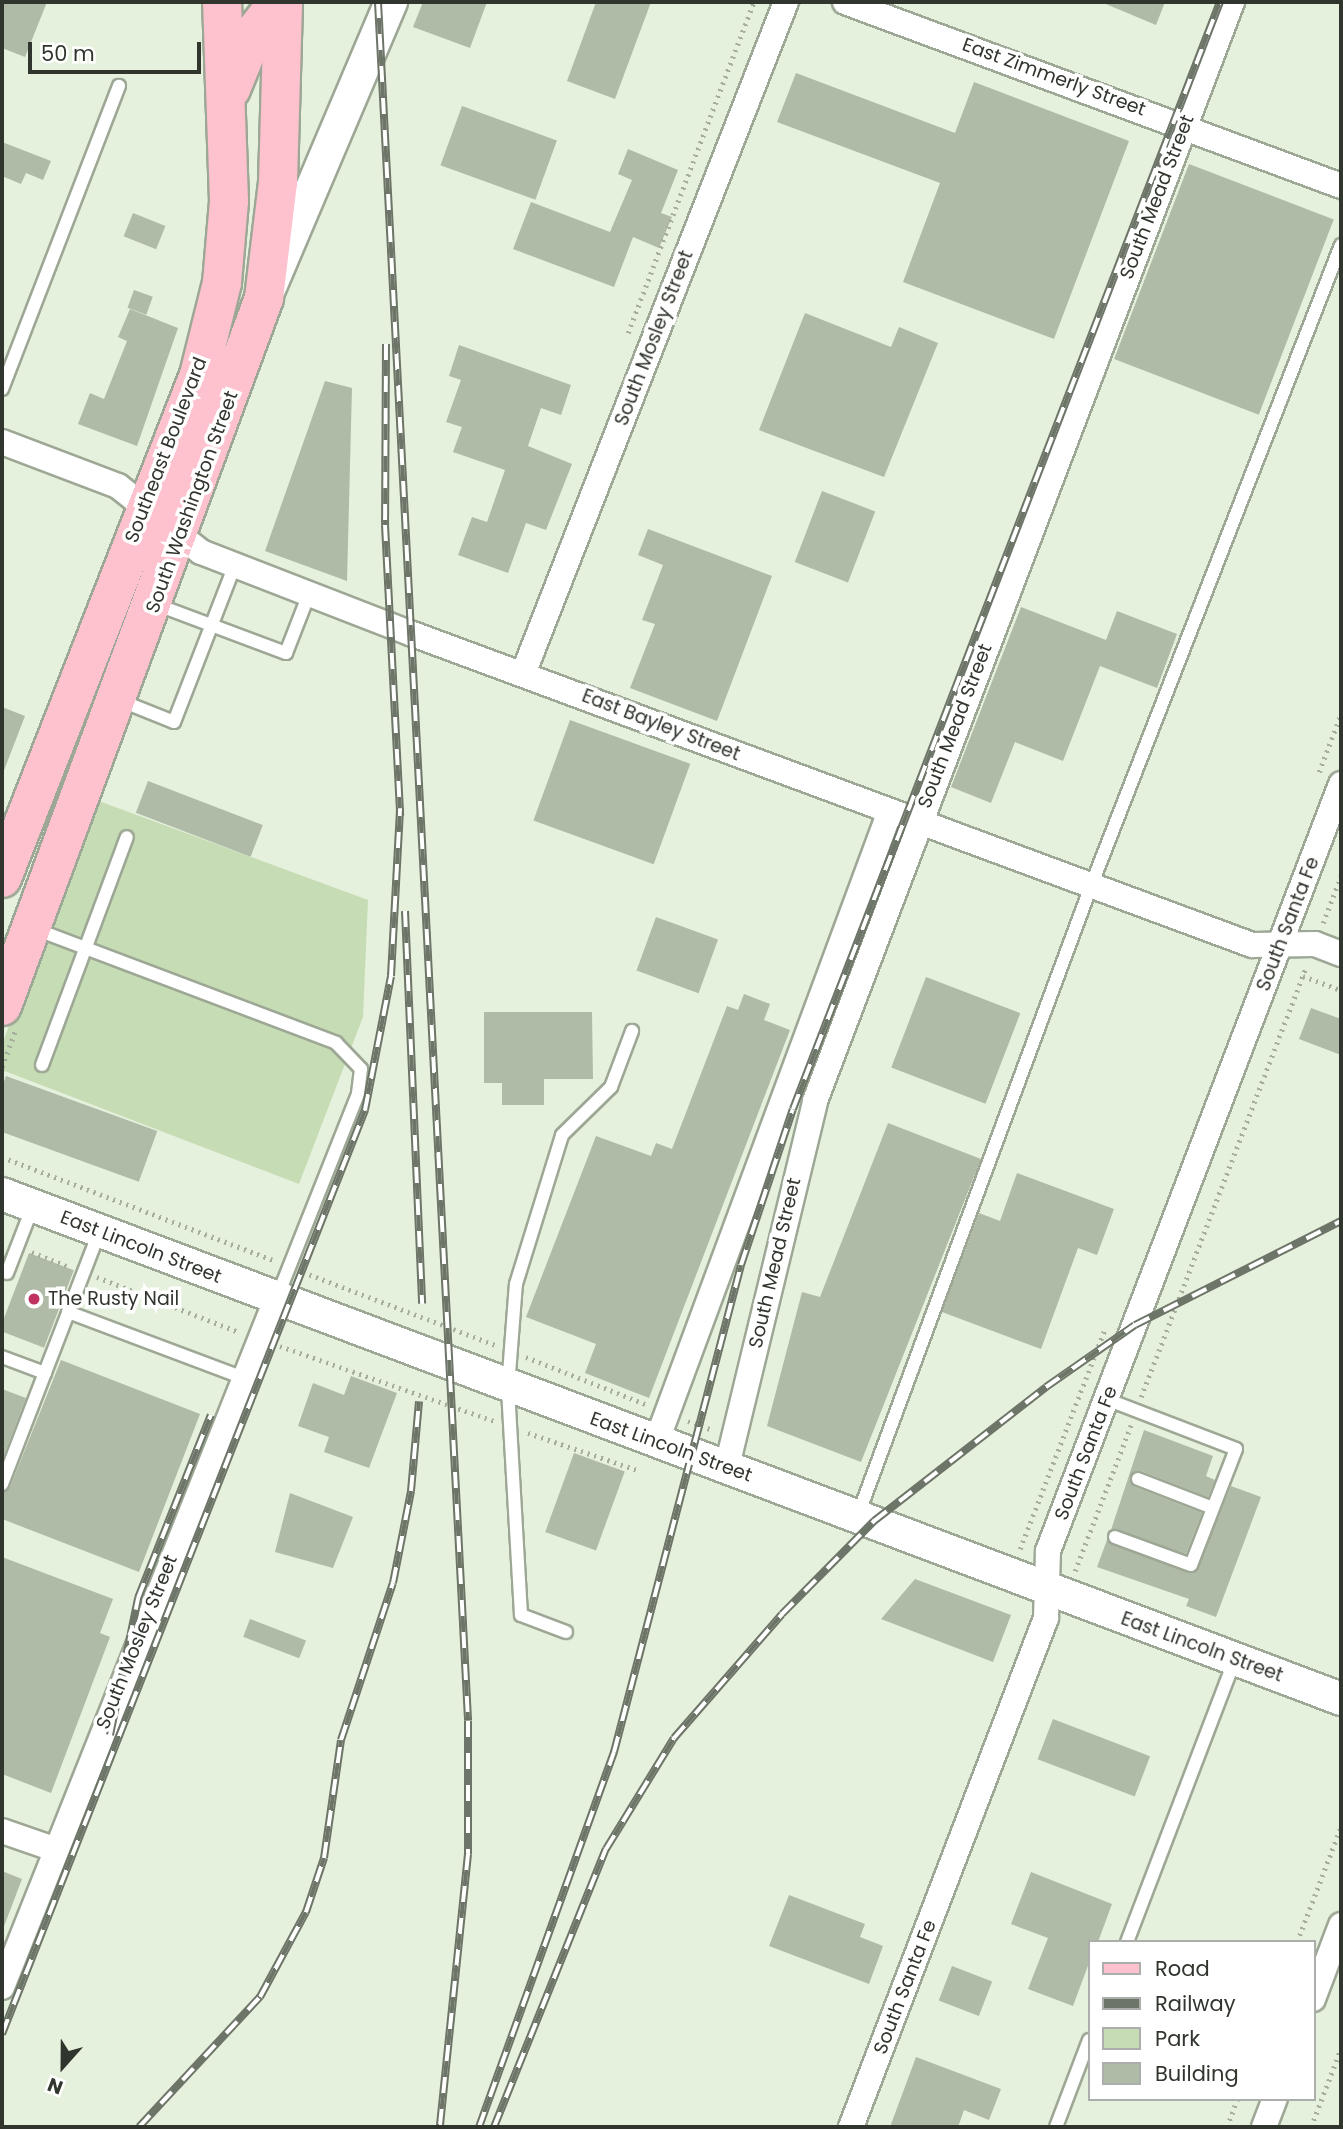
<!DOCTYPE html>
<html>
<head>
<meta charset="utf-8">
<style>
  body { margin:0 }
  #map { position:relative; width:1343px; height:2129px; overflow:hidden; background:#e6f1dd; font-family:Poppins,sans-serif }
  div>[style] { position:absolute }
  [style*='--x'] { left:calc(var(--x)*1px); top:calc(var(--y)*1px); width:calc(var(--w)*1px); rotate:calc(var(--a)*1deg) }
  .green>* { inset:0; background:#c6dcb4 }
  .building>* { inset:0; background:#afbaa7; transform-origin:0 0 }
  .path>* { height:4.5px; margin-top:-2.25px; transform-origin:0; background:repeating-linear-gradient(90deg,#a4ad9e 0 2px,transparent 0 7px) }
  .roads { filter:drop-shadow(2px 0 #9da795) drop-shadow(-2px 0 #9da795) drop-shadow(0 2px #9da795) drop-shadow(0 -2px #9da795) }
  .service>* { height:12px; margin:-6px; padding:0 6px; transform-origin:6px; border-radius:6px; background:#fff }
  .minor>* { height:24px; margin:-12px; padding:0 12px; transform-origin:12px; border-radius:12px; background:#fff }
  .tertiary>* { height:32px; margin:-16px; padding:0 16px; transform-origin:16px; border-radius:16px; background:#fff }
  .primary>* { height:38px; margin:-19px; padding:0 19px; transform-origin:19px; border-radius:19px; background:#fec1ce }
  .rail>* { height:8px; margin-top:-4px; transform-origin:0; background:repeating-linear-gradient(90deg,#fff 0 16px,#6d7468 0 32px); box-sizing:border-box; border-block:2px solid #6d7468 }
  .dots>* { width:19px; height:19px; translate:-50% -50%; box-sizing:border-box; border:4px solid #fff; border-radius:50% }
  span { translate:-50% -50%; white-space:nowrap; text-align:center; line-height:1.15; -webkit-text-stroke:7px #fff; paint-order:stroke }
  .street-label { font-size:19px; color:#30352d }
  .poi-label { font-size:19px; color:#30352d }
  .left { translate:0 -50%; text-align:left }
  .frame { position:absolute; inset:0; border:4px solid #30352d; pointer-events:none }
  .legend { position:absolute; left:1088px; top:1940px; width:228px; height:161px; box-sizing:border-box; background:#fff; border:2px solid #acaeab; margin:0; padding:9px 12px; list-style:none; font-size:21px; color:#30352d }
  .legend li { display:flex; align-items:center; gap:14px; height:35px }
  .legend b { width:35px; border:2px solid #acaeab }
  .north { position:absolute; left:28px; top:2031px; width:70px; height:70px; -webkit-text-stroke:5px #fff; paint-order:stroke; rotate:201deg; font-size:19px; font-weight:700; line-height:28px; text-align:center; color:#30352d }
  .north::after { content:''; display:block; margin:auto; width:24px; height:32px; background:#30352d; clip-path:polygon(50% 0,100% 100%,50% 72%,0 100%) }
  .scale { position:absolute; left:28px; top:42px; width:173px; height:32px; box-sizing:border-box; border:4px solid #30352d; border-top:0; padding-left:9px; font-size:21px; line-height:24px; white-space:nowrap; color:#30352d; -webkit-text-stroke:5px #fff; paint-order:stroke }
</style>
</head>
<body>
<div id="map">
  <div class="green">
    <i style="clip-path:polygon(96px 800px,368px 900px,363px 1017px,299px 1184px,2px 1070px,2px 1044px)"></i>
  </div>
  <div class="building">
    <i style="clip-path:polygon(2px 2px,47px 2px,25px 57px,2px 48px)"></i>
    <i style="clip-path:polygon(423px 2px,487px 2px,470px 48px,413px 27px)"></i>
    <i style="clip-path:polygon(596px 2px,651px 2px,615px 99px,567px 81px)"></i>
    <i style="clip-path:polygon(1101px 2px,1165px 2px,1156px 25px)"></i>
    <i style="clip-path:polygon(796px 73px,955px 133px,974px 82px,1129px 141px,1054px 339px,903px 282px,940px 183px,777px 122px)"></i>
    <i style="left:462px;top:106px;width:101px;height:63px;rotate:20deg"></i>
    <i style="clip-path:polygon(2px 142px,51px 161px,43px 180px,26px 173px,21px 184px,2px 176px)"></i>
    <i style="clip-path:polygon(628px 149px,678px 170px,661px 213px,672px 217px,659px 248px,633px 237px,614px 287px,513px 249px,531px 202px,610px 232px,632px 180px,618px 174px)"></i>
    <i style="left:1189px;top:164px;width:155px;height:209px;rotate:21deg"></i>
    <i style="left:133px;top:213px;width:35px;height:25px;rotate:22deg"></i>
    <i style="left:134px;top:290px;width:20px;height:19px;rotate:20deg"></i>
    <i style="clip-path:polygon(130px 309px,178px 328px,137px 446px,78px 424px,90px 393px,104px 399px,127px 341px,118px 337px)"></i>
    <i style="clip-path:polygon(805px 313px,891px 347px,899px 327px,938px 343px,884px 477px,759px 430px)"></i>
    <i style="clip-path:polygon(459px 345px,571px 385px,561px 415px,541px 408px,528px 446px,572px 464px,546px 530px,526px 523px,508px 573px,458px 555px,472px 517px,487px 522px,505px 470px,453px 452px,462px 427px,446px 422px,461px 380px,449px 376px)"></i>
    <i style="clip-path:polygon(325px 381px,352px 388px,347px 581px,265px 551px)"></i>
    <i style="left:822px;top:491px;width:57px;height:76px;rotate:21deg"></i>
    <i style="clip-path:polygon(648px 529px,772px 576px,717px 721px,630px 688px,655px 624px,642px 620px,663px 565px,638px 555px)"></i>
    <i style="clip-path:polygon(1021px 607px,1106px 640px,1117px 611px,1177px 634px,1157px 688px,1100px 666px,1063px 761px,1015px 742px,991px 803px,951px 787px)"></i>
    <i style="clip-path:polygon(2px 707px,25px 716px,3px 773px,2px 773px)"></i>
    <i style="left:570px;top:720px;width:128px;height:107px;rotate:20deg"></i>
    <i style="left:148px;top:781px;width:123px;height:34px;rotate:21deg"></i>
    <i style="left:656px;top:917px;width:66px;height:57px;rotate:20deg"></i>
    <i style="left:926px;top:977px;width:101px;height:97px;rotate:21deg"></i>
    <i style="clip-path:polygon(744px 994px,770px 1004px,764px 1020px,790px 1030px,649px 1398px,585px 1373px,596px 1344px,526px 1317px,596px 1136px,651px 1156px,656px 1143px,672px 1149px,727px 1006px,738px 1010px)"></i>
    <i style="clip-path:polygon(1311px 1008px,1341px 1019px,1341px 1055px,1299px 1039px)"></i>
    <i style="clip-path:polygon(484px 1012px,592px 1012px,593px 1079px,544px 1079px,544px 1105px,502px 1105px,502px 1083px,484px 1083px)"></i>
    <i style="left:6px;top:1076px;width:161px;height:54px;rotate:20deg"></i>
    <i style="clip-path:polygon(888px 1123px,981px 1159px,861px 1462px,767px 1426px,802px 1292px,820px 1297px)"></i>
    <i style="clip-path:polygon(1017px 1173px,1114px 1209px,1097px 1255px,1078px 1248px,1041px 1349px,942px 1312px,979px 1213px,1000px 1221px)"></i>
    <i style="left:29px;top:1253px;width:48px;height:83px;rotate:21deg"></i>
    <i style="clip-path:polygon(61px 1360px,200px 1414px,139px 1572px,2px 1519px,2px 1493px,10px 1487px)"></i>
    <i style="clip-path:polygon(351px 1376px,397px 1393px,369px 1468px,324px 1452px,329px 1437px,298px 1426px,313px 1383px,344px 1395px)"></i>
    <i style="clip-path:polygon(2px 1389px,26px 1398px,2px 1460px)"></i>
    <i style="clip-path:polygon(1144px 1430px,1213px 1456px,1206px 1476px,1215px 1480px,1208px 1497px,1141px 1471px,1130px 1477px,1135px 1487px,1202px 1513px,1186px 1554px,1111px 1530px)"></i>
    <i style="left:574px;top:1453px;width:54px;height:84px;rotate:20deg"></i>
    <i style="clip-path:polygon(1231px 1486px,1261px 1497px,1216px 1617px,1186px 1606px,1189px 1599px,1097px 1567px,1107px 1540px,1196px 1572px)"></i>
    <i style="clip-path:polygon(290px 1493px,353px 1517px,333px 1568px,275px 1552px)"></i>
    <i style="clip-path:polygon(2px 1557px,113px 1599px,100px 1633px,110px 1637px,51px 1793px,2px 1774px)"></i>
    <i style="clip-path:polygon(915px 1579px,1011px 1615px,993px 1662px,881px 1619px)"></i>
    <i style="left:250px;top:1619px;width:60px;height:19px;rotate:21deg"></i>
    <i style="left:1053px;top:1719px;width:104px;height:43px;rotate:21deg"></i>
    <i style="clip-path:polygon(2px 1871px,22px 1879px,3px 1929px,2px 1928px)"></i>
    <i style="clip-path:polygon(1031px 1872px,1112px 1904px,1098px 1942px,1089px 1942px,1089px 1963px,1073px 2006px,1028px 1989px,1048px 1938px,1011px 1924px)"></i>
    <i style="clip-path:polygon(789px 1895px,865px 1924px,860px 1937px,883px 1946px,869px 1984px,769px 1946px)"></i>
    <i style="left:952px;top:1966px;width:43px;height:37px;rotate:21deg"></i>
    <i style="clip-path:polygon(916px 2057px,1001px 2089px,989px 2120px,964px 2110px,958px 2127px,890px 2127px)"></i>
  </div>
  <div class="path">
    <i style="--x:628;--y:333;--w:354;--a:-69.2"></i>
    <i style="--x:1319;--y:772;--w:62;--a:-69.2"></i>
    <i style="--x:1323;--y:923;--w:50;--a:-69"></i>
    <i style="--x:1303;--y:976;--w:40;--a:20.2"></i>
    <i style="--x:2;--y:1067;--w:38;--a:-70"></i>
    <i style="--x:2;--y:1157;--w:293;--a:20.8"></i>
    <i style="--x:32;--y:1252;--w:40;--a:22"></i>
    <i style="--x:303;--y:1272;--w:205;--a:20.8"></i>
    <i style="--x:97;--y:1277;--w:152;--a:21.2"></i>
    <i style="--x:280;--y:1346;--w:227;--a:19.3"></i>
    <i style="--x:526;--y:1357;--w:131;--a:21.5"></i>
    <i style="--x:1141;--y:1397;--w:460;--a:-69"></i>
    <i style="--x:688;--y:1421;--w:23;--a:20"></i>
    <i style="--x:528;--y:1433;--w:115;--a:18.7"></i>
    <i style="--x:1020;--y:1549;--w:236;--a:-68.9"></i>
    <i style="--x:1075;--y:1571;--w:156;--a:-69"></i>
    <i style="--x:1297;--y:1942;--w:124;--a:-69.2"></i>
    <i style="--x:1227;--y:2127;--w:30;--a:-70"></i>
    <i style="--x:1311;--y:2127;--w:85;--a:-69.2"></i>
  </div>
  <div class="roads">
    <div class="service">
      <i style="--x:2;--y:389;--w:325;--a:-68.9"></i>
      <i style="--x:155;--y:604;--w:140;--a:20.5"></i>
      <i style="--x:286;--y:653;--w:63;--a:-68.7"></i>
      <i style="--x:119;--y:700;--w:59;--a:21.8"></i>
      <i style="--x:174;--y:722;--w:168;--a:-68.8"></i>
      <i style="--x:35;--y:929;--w:322;--a:20.7"></i>
      <i style="--x:336;--y:1043;--w:36;--a:46"></i>
      <i style="--x:361;--y:1069;--w:25;--a:97"></i>
      <i style="--x:358;--y:1094;--w:219;--a:111.7"></i>
      <i style="--x:42;--y:1065;--w:243;--a:-69.6"></i>
      <i style="--x:7;--y:1273;--w:72;--a:-68.8"></i>
      <i style="--x:68;--y:1312;--w:188;--a:20.6"></i>
      <i style="--x:2;--y:1357;--w:46;--a:20.4"></i>
      <i style="--x:1106;--y:1399;--w:139;--a:21"></i>
      <i style="--x:1236;--y:1449;--w:124;--a:111.2"></i>
      <i style="--x:1191;--y:1565;--w:81;--a:-159.8"></i>
      <i style="--x:1138;--y:1479;--w:80;--a:21.1"></i>
      <i style="--x:2;--y:1484;--w:270;--a:-68.9"></i>
      <i style="--x:858;--y:1515;--w:671;--a:-69.67"></i>
      <i style="--x:1091;--y:886;--w:688;--a:-68.69"></i>
      <i style="--x:566;--y:1632;--w:48;--a:-159.3"></i>
      <i style="--x:521;--y:1615;--w:228;--a:-93.3"></i>
      <i style="--x:508;--y:1387;--w:103;--a:-85.6"></i>
      <i style="--x:516;--y:1284;--w:156;--a:-72.8"></i>
      <i style="--x:562;--y:1135;--w:69;--a:-44.4"></i>
      <i style="--x:611;--y:1087;--w:60;--a:-69.4"></i>
      <i style="--x:1127;--y:1942;--w:303;--a:-69.1"></i>
      <i style="--x:1056;--y:2127;--w:93;--a:-69.2"></i>
    </div>
    <div class="minor">
      <i style="--x:845;--y:2;--w:529;--a:20.35"></i>
      <i style="--x:2;--y:442;--w:124;--a:20.8"></i>
      <i style="--x:118;--y:486;--w:106;--a:38.5"></i>
      <i style="--x:201;--y:552;--w:224;--a:21.2"></i>
      <i style="--x:410;--y:633;--w:898;--a:20.33"></i>
      <i style="--x:1252;--y:945;--w:63;--a:-0.9"></i>
      <i style="--x:1315;--y:944;--w:28;--a:21"></i>
      <i style="--x:523;--y:674;--w:722;--a:-68.63"></i>
      <i style="--x:656;--y:1443;--w:674;--a:-69.68"></i>
      <i style="--x:727;--y:1466;--w:375;--a:-76.4"></i>
      <i style="--x:815;--y:1101;--w:1175;--a:-69.22"></i>
      <i style="--x:2;--y:1831;--w:55;--a:19.1"></i>
      <i style="--x:2;--y:1987;--w:740;--a:-68.26"></i>
      <i style="--x:1313;--y:1999;--w:79;--a:-69.3"></i>
      <i style="--x:851;--y:2127;--w:545;--a:-69.04"></i>
      <i style="--x:1046;--y:1618;--w:67;--a:-88.3"></i>
      <i style="--x:1048;--y:1551;--w:821;--a:-69.09"></i>
      <i style="--x:1264;--y:2127;--w:30;--a:-69"></i>
    </div>
    <div class="tertiary">
      <i style="--x:270;--y:287;--w:310;--a:-67"></i>
      <i style="--x:2;--y:1194;--w:1431;--a:20.66"></i>
    </div>
    <div class="primary">
      <i style="--x:231;--y:89;--w:61;--a:-67.7"></i>
      <i style="--x:254;--y:33;--w:39;--a:-52"></i>
      <i style="--x:2;--y:878;--w:540;--a:-68.61"></i>
      <i style="--x:199;--y:375;--w:95;--a:-76"></i>
      <i style="--x:222;--y:283;--w:82;--a:-85.1"></i>
      <i style="--x:229;--y:201;--w:199;--a:-92"></i>
      <i style="--x:2;--y:1006;--w:755;--a:-69.69"></i>
      <i style="--x:264;--y:298;--w:116;--a:-83.1"></i>
      <i style="--x:278;--y:183;--w:181;--a:-88.4"></i>
    </div>
  </div>
  <div class="rail">
    <i style="--x:378;--y:2;--w:1721;--a:87"></i>
    <i style="--x:468;--y:1721;--w:133;--a:90"></i>
    <i style="--x:468;--y:1854;--w:274;--a:95.9"></i>
    <i style="--x:386;--y:344;--w:181;--a:90.3"></i>
    <i style="--x:385;--y:525;--w:291;--a:87"></i>
    <i style="--x:405;--y:911;--w:393;--a:87.5"></i>
    <i style="--x:110;--y:1735;--w:140;--a:-78.4"></i>
    <i style="--x:138;--y:1598;--w:197;--a:-68.3"></i>
    <i style="--x:2;--y:2034;--w:993;--a:-68.55"></i>
    <i style="--x:365;--y:1110;--w:136;--a:-79"></i>
    <i style="--x:391;--y:976;--w:168;--a:-86.9"></i>
    <i style="--x:139;--y:2127;--w:178;--a:-47.1"></i>
    <i style="--x:260;--y:1997;--w:97;--a:-61.6"></i>
    <i style="--x:306;--y:1912;--w:57;--a:-71.6"></i>
    <i style="--x:324;--y:1858;--w:119;--a:-81.8"></i>
    <i style="--x:341;--y:1740;--w:165;--a:-71.7"></i>
    <i style="--x:393;--y:1583;--w:94;--a:-78.9"></i>
    <i style="--x:411;--y:1491;--w:90;--a:-84.9"></i>
    <i style="--x:479;--y:2127;--w:399;--a:-70.2"></i>
    <i style="--x:614;--y:1752;--w:503;--a:-75.38"></i>
    <i style="--x:741;--y:1265;--w:164;--a:-71.6"></i>
    <i style="--x:793;--y:1109;--w:1186;--a:-68.91"></i>
    <i style="--x:494;--y:2127;--w:300;--a:-68.1"></i>
    <i style="--x:606;--y:1849;--w:130;--a:-58.5"></i>
    <i style="--x:674;--y:1738;--w:164;--a:-48.9"></i>
    <i style="--x:782;--y:1614;--w:131;--a:-45.3"></i>
    <i style="--x:874;--y:1521;--w:218;--a:-37.9"></i>
    <i style="--x:1046;--y:1387;--w:108;--a:-34.9"></i>
    <i style="--x:1135;--y:1325;--w:231;--a:-26.8"></i>
  </div>
  <div class="dots">
    <i style="left:34px;top:1299px;background:#c0325f"></i>
  </div>
  <div class="street-label">
    <span style="left:1054px;top:77px;rotate:20deg">East Zimmerly Street</span>
    <span style="left:1157px;top:197px;rotate:-69deg">South Mead Street</span>
    <span style="left:654px;top:338px;rotate:-69deg">South Mosley Street</span>
    <span style="left:166px;top:450px;rotate:-69deg">Southeast Boulevard</span>
    <span style="left:192px;top:502px;rotate:-70deg">South Washington Street</span>
    <span style="left:661px;top:725px;rotate:21deg">East Bayley Street</span>
    <span style="left:955px;top:726px;rotate:-69deg">South Mead Street</span>
    <span style="left:1288px;top:924px;rotate:-69deg">South Santa Fe</span>
    <span style="left:141px;top:1247px;rotate:21deg">East Lincoln Street</span>
    <span style="left:775px;top:1263px;rotate:-77deg">South Mead Street</span>
    <span style="left:671px;top:1447px;rotate:20deg">East Lincoln Street</span>
    <span style="left:1086px;top:1453px;rotate:-69deg">South Santa Fe</span>
    <span style="left:137px;top:1642px;rotate:-68deg">South Mosley Street</span>
    <span style="left:1202px;top:1647px;rotate:20deg">East Lincoln Street</span>
    <span style="left:905px;top:1987px;rotate:-69deg">South Santa Fe</span>
  </div>
  <div class="poi-label">
    <span class="left" style="left:48px;top:1299px">The Rusty Nail</span>
  </div>
  <div class="frame"></div>
  <ul class="legend">
  <li><b style="height:9px;background:#fec1ce"></b>Road</li>
  <li><b style="height:9px;background:#6d7468"></b>Railway</li>
  <li><b style="height:19px;background:#c6dcb4"></b>Park</li>
  <li><b style="height:19px;background:#afbaa7"></b>Building</li>
  </ul>
  <div class="north">N</div>
  <div class="scale">50 m</div>
</div>
</body>
</html>
